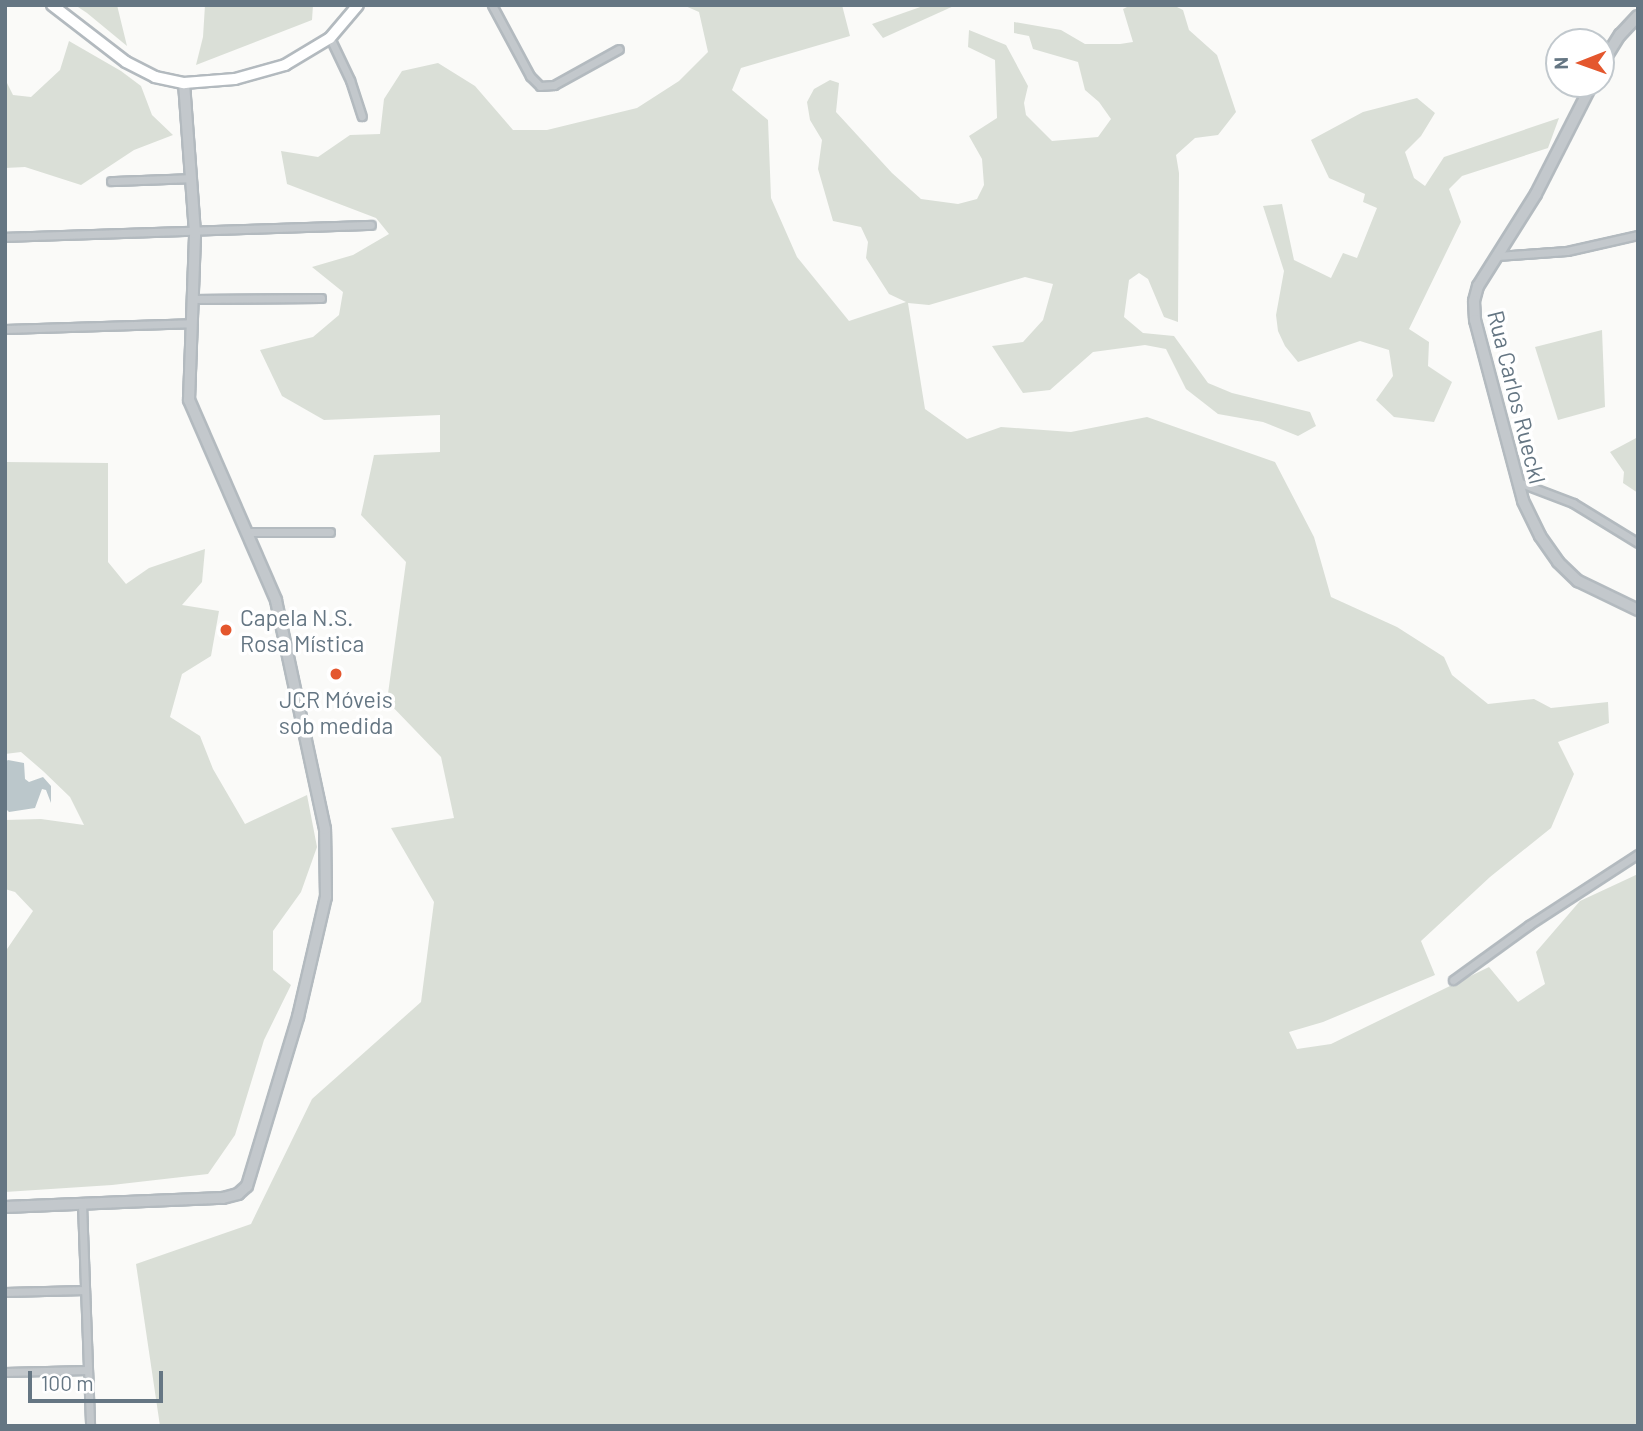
<!DOCTYPE html>
<html>
<head>
<meta charset="utf-8">
<style>
  body { margin:0 }
  #map { position:relative; width:1643px; height:1431px; overflow:hidden; background:#fafaf8; font-family:Barlow,sans-serif }
  div>[style] { position:absolute }
  [style*='--x'] { left:calc(var(--x)*1px); top:calc(var(--y)*1px); width:calc(var(--w)*1px); rotate:calc(var(--a)*1deg) }
  .green>* { inset:0; background:#dadfd7 }
  .water>* { inset:0; background:#bbc7cb }
  .roads { filter:drop-shadow(2px 0 #b3babf) drop-shadow(-2px 0 #b3babf) drop-shadow(0 2px #b3babf) drop-shadow(0 -2px #b3babf) }
  .minor>* { height:7px; margin:-3.5px; padding:0 3.5px; transform-origin:3.5px; border-radius:3.5px; background:#c3c8cc }
  .tertiary>* { height:10px; margin:-5px; padding:0 5px; transform-origin:5px; border-radius:5px; background:#c3c8cc }
  .secondary>* { height:10px; margin:-5px; padding:0 5px; transform-origin:5px; border-radius:5px; background:#fff }
  .dots>* { width:19px; height:19px; translate:-50% -50%; box-sizing:border-box; border:4px solid #fff; border-radius:50% }
  span { translate:-50% -50%; white-space:nowrap; text-align:center; line-height:1.15; -webkit-text-stroke:7px #fff; paint-order:stroke }
  .street-label { font-size:23px; color:#657683 }
  .poi-label { font-size:23px; color:#657683 }
  .left { translate:0 -50%; text-align:left }
  .frame { position:absolute; inset:0; border:7px solid #657683; pointer-events:none }
  .north { position:absolute; left:1545px; top:28px; width:70px; height:70px; box-sizing:border-box; background:#fff; border:2px solid #c1c8cd; border-radius:50%; rotate:269deg; font-size:19px; font-weight:700; line-height:28px; text-align:center; color:#657683 }
  .north::after { content:''; display:block; margin:auto; width:24px; height:32px; background:#e4572e; clip-path:polygon(50% 0,100% 100%,50% 72%,0 100%) }
  .scale { position:absolute; left:28px; top:1371px; width:135px; height:32px; box-sizing:border-box; border:4px solid #657683; border-top:0; padding-left:9px; font-size:21px; line-height:24px; white-space:nowrap; color:#657683; -webkit-text-stroke:5px #fff; paint-order:stroke }
</style>
</head>
<body>
<div id="map">
  <div class="green">
    <i style="clip-path:polygon(75px 5px,117px 5px,127px 46px,87px 13px)"></i>
    <i style="clip-path:polygon(205px 5px,313px 5px,312px 20px,196px 65px,203px 37px)"></i>
    <i style="clip-path:polygon(683px 5px,842px 5px,850px 36px,741px 68px,732px 90px,768px 120px,771px 198px,797px 257px,849px 321px,906px 302px,889px 294px,866px 258px,868px 242px,861px 227px,833px 221px,818px 169px,822px 140px,810px 120px,807px 102px,814px 89px,830px 80px,839px 83px,836px 112px,892px 173px,921px 199px,958px 204px,977px 199px,984px 185px,982px 159px,969px 136px,997px 118px,995px 60px,968px 47px,969px 30px,1006px 45px,1028px 86px,1024px 103px,1026px 115px,1052px 141px,1098px 137px,1111px 119px,1099px 102px,1085px 90px,1078px 62px,1033px 49px,1029px 36px,1014px 33px,1014px 22px,1061px 30px,1085px 44px,1120px 44px,1133px 42px,1123px 9px,1131px 5px,1173px 5px,1183px 10px,1189px 30px,1217px 55px,1236px 112px,1218px 135px,1195px 138px,1176px 155px,1179px 173px,1178px 322px,1164px 317px,1148px 279px,1139px 273px,1129px 280px,1124px 317px,1143px 333px,1174px 336px,1208px 383px,1232px 393px,1310px 412px,1316px 426px,1298px 436px,1263px 422px,1218px 414px,1186px 389px,1166px 349px,1145px 345px,1093px 352px,1050px 390px,1023px 393px,992px 346px,1023px 342px,1043px 320px,1053px 284px,1025px 277px,929px 305px,908px 303px,925px 409px,967px 439px,1001px 427px,1071px 432px,1147px 417px,1275px 462px,1314px 537px,1331px 597px,1397px 627px,1444px 657px,1452px 675px,1488px 704px,1534px 699px,1551px 708px,1608px 702px,1609px 723px,1558px 742px,1574px 774px,1551px 828px,1490px 877px,1421px 941px,1435px 975px,1323px 1022px,1289px 1032px,1297px 1049px,1331px 1044px,1489px 967px,1518px 1002px,1545px 984px,1536px 952px,1580px 901px,1638px 874px,1638px 1426px,160px 1426px,136px 1264px,251px 1224px,312px 1099px,421px 1002px,434px 902px,391px 828px,454px 818px,441px 757px,387px 701px,406px 562px,361px 515px,374px 455px,440px 452px,440px 415px,324px 420px,282px 396px,260px 350px,313px 337px,339px 315px,343px 292px,312px 267px,353px 255px,389px 234px,376px 218px,287px 184px,281px 151px,318px 157px,350px 135px,380px 134px,384px 99px,402px 71px,438px 63px,475px 86px,513px 130px,547px 130px,637px 108px,679px 81px,708px 52px,699px 12px)"></i>
    <i style="clip-path:polygon(926px 5px,956px 5px,883px 38px,872px 24px)"></i>
    <i style="clip-path:polygon(69px 41px,121px 71px,141px 86px,152px 115px,173px 135px,134px 150px,81px 185px,25px 167px,5px 168px,5px 79px,13px 95px,31px 97px,60px 70px)"></i>
    <i style="clip-path:polygon(1417px 98px,1435px 113px,1421px 136px,1405px 152px,1414px 178px,1425px 186px,1444px 157px,1559px 118px,1548px 148px,1462px 176px,1449px 189px,1461px 222px,1409px 329px,1429px 342px,1428px 366px,1452px 382px,1434px 422px,1394px 417px,1376px 400px,1393px 376px,1389px 350px,1360px 341px,1298px 362px,1285px 346px,1278px 331px,1276px 315px,1284px 271px,1263px 206px,1282px 204px,1294px 260px,1331px 278px,1343px 253px,1357px 258px,1377px 208px,1363px 202px,1365px 194px,1329px 178px,1311px 140px,1363px 112px)"></i>
    <i style="clip-path:polygon(1602px 330px,1605px 407px,1558px 420px,1535px 347px)"></i>
    <i style="clip-path:polygon(1638px 437px,1638px 493px,1623px 483px,1624px 472px,1610px 452px)"></i>
    <i style="clip-path:polygon(5px 462px,108px 463px,108px 562px,126px 584px,149px 568px,205px 549px,202px 582px,182px 605px,219px 611px,211px 656px,182px 674px,170px 717px,200px 736px,213px 769px,245px 824px,307px 795px,317px 847px,301px 892px,273px 931px,273px 970px,291px 985px,264px 1040px,235px 1135px,208px 1174px,112px 1185px,5px 1192px,5px 952px,33px 911px,15px 892px,5px 889px,5px 820px,41px 819px,84px 825px,70px 797px,43px 771px,21px 752px,5px 754px)"></i>
  </div>
  <div class="water">
    <i style="clip-path:polygon(8px 760px,24px 763px,25px 779px,29px 782px,43px 777px,51px 786px,51px 803px,46px 790px,42px 789px,35px 808px,9px 812px,5px 808px,5px 762px)"></i>
  </div>
  <div class="roads">
    <div class="minor">
      <i style="--x:492;--y:5;--w:81;--a:61.8"></i>
      <i style="--x:530;--y:76;--w:14;--a:45"></i>
      <i style="--x:540;--y:86;--w:14;--a:-4"></i>
      <i style="--x:554;--y:85;--w:74;--a:-29"></i>
      <i style="--x:330;--y:38;--w:47;--a:64.5"></i>
      <i style="--x:350;--y:80;--w:38;--a:72"></i>
      <i style="--x:111;--y:181;--w:80;--a:-2.1"></i>
      <i style="--x:5;--y:237;--w:366;--a:-1.9"></i>
      <i style="--x:1497;--y:256;--w:70;--a:-4.1"></i>
      <i style="--x:1567;--y:251;--w:73;--a:-12.7"></i>
      <i style="--x:193;--y:299;--w:128;--a:-0.4"></i>
      <i style="--x:5;--y:329;--w:186;--a:-1.8"></i>
      <i style="--x:1518;--y:482;--w:59;--a:20.9"></i>
      <i style="--x:1573;--y:503;--w:76;--a:31.6"></i>
      <i style="--x:248;--y:532;--w:82;--a:0"></i>
      <i style="--x:1453;--y:980;--w:94;--a:-35.9"></i>
      <i style="--x:1529;--y:925;--w:130;--a:-33.1"></i>
      <i style="--x:82;--y:1204;--w:222;--a:87.9"></i>
      <i style="--x:5;--y:1292;--w:80;--a:-1.4"></i>
      <i style="--x:5;--y:1372;--w:82;--a:-1.4"></i>
    </div>
    <div class="tertiary">
      <i style="--x:1601;--y:65;--w:36;--a:-58"></i>
      <i style="--x:1620;--y:35;--w:26;--a:-47"></i>
      <i style="--x:1592;--y:84;--w:123;--a:117"></i>
      <i style="--x:1536;--y:194;--w:109;--a:122.2"></i>
      <i style="--x:1478;--y:286;--w:16;--a:105"></i>
      <i style="--x:1474;--y:301;--w:19;--a:87"></i>
      <i style="--x:1475;--y:320;--w:187;--a:75.1"></i>
      <i style="--x:1523;--y:501;--w:39;--a:64"></i>
      <i style="--x:1540;--y:536;--w:32;--a:55"></i>
      <i style="--x:1558;--y:562;--w:28;--a:44"></i>
      <i style="--x:1578;--y:581;--w:67;--a:25.8"></i>
      <i style="--x:5;--y:1207;--w:218;--a:-2.4"></i>
      <i style="--x:223;--y:1198;--w:16;--a:-15"></i>
      <i style="--x:238;--y:1194;--w:12;--a:-42"></i>
      <i style="--x:247;--y:1186;--w:177;--a:-73.2"></i>
      <i style="--x:298;--y:1017;--w:123;--a:-76.9"></i>
      <i style="--x:326;--y:897;--w:68;--a:-90.8"></i>
      <i style="--x:325;--y:829;--w:234;--a:-102.1"></i>
      <i style="--x:276;--y:600;--w:218;--a:-113.5"></i>
      <i style="--x:189;--y:400;--w:167;--a:-87.9"></i>
      <i style="--x:195;--y:233;--w:150;--a:-94.2"></i>
    </div>
    <div class="secondary">
      <i style="--x:52;--y:5;--w:93;--a:37.6"></i>
      <i style="--x:126;--y:62;--w:33;--a:27"></i>
      <i style="--x:155;--y:77;--w:30;--a:12"></i>
      <i style="--x:184;--y:83;--w:51;--a:-4.5"></i>
      <i style="--x:235;--y:79;--w:52;--a:-15.6"></i>
      <i style="--x:285;--y:65;--w:52;--a:-31"></i>
      <i style="--x:330;--y:38;--w:43;--a:-49.7"></i>
    </div>
  </div>
  <div class="dots">
    <i style="left:226px;top:630px;background:#e4572e"></i>
    <i style="left:336px;top:674px;background:#e4572e"></i>
  </div>
  <div class="street-label">
    <span style="left:1517px;top:397px;rotate:76deg">Rua Carlos Rueckl</span>
  </div>
  <div class="poi-label">
    <span class="left" style="left:240px;top:630px">Capela N.S.<br>Rosa Mística</span>
    <span style="left:336px;top:712px">JCR Móveis<br>sob medida</span>
  </div>
  <div class="frame"></div>
  <div class="north">N</div>
  <div class="scale">100 m</div>
</div>
</body>
</html>
